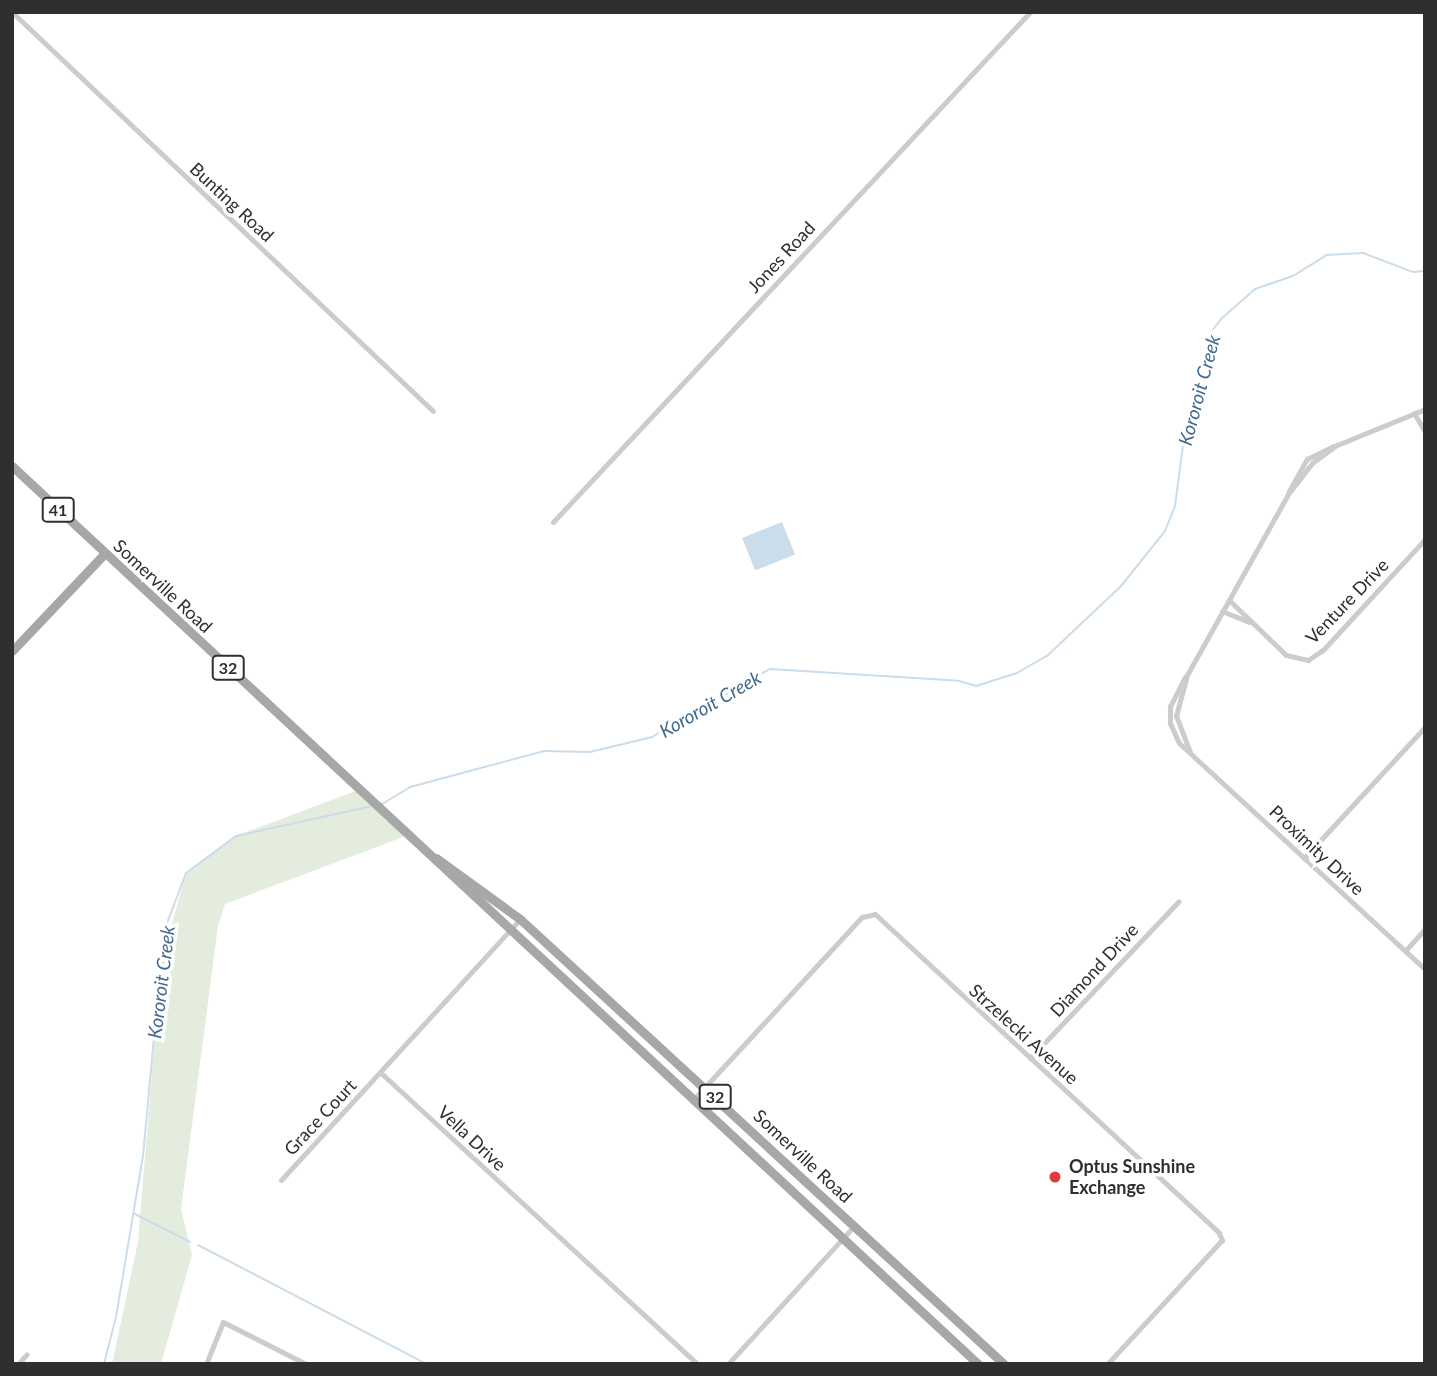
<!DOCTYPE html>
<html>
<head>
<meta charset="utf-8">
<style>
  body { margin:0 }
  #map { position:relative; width:1437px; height:1376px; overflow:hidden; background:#fff; font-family:Lato,sans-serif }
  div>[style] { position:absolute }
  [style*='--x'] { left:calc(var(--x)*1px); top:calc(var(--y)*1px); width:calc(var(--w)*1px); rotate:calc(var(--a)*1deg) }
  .green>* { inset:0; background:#e4ecde }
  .water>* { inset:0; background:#cbdcea; transform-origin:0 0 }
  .stream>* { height:2px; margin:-1px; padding:0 1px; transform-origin:1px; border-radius:1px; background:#cbdcea }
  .minor>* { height:5px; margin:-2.5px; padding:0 2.5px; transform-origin:2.5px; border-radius:2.5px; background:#ccc }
  .primary>* { height:9px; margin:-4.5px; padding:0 4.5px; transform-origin:4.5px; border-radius:4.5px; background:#a7a7a7 }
  .dots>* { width:19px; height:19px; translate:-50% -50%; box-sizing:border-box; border:4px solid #fff; border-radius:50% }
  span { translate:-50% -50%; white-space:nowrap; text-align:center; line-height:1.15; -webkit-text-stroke:7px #fff; paint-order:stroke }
  .shield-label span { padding:2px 5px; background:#fff; border:2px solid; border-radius:5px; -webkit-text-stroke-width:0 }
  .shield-label { font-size:16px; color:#2f2f2f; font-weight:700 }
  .street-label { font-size:18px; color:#2f2f2f }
  .poi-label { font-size:18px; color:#2f2f2f; font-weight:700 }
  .left { translate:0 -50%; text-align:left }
  .water-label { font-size:19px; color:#416a8d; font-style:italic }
  .frame { position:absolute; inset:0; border:14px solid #2f2f2f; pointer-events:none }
</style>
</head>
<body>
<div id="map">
  <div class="green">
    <i style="clip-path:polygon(358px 790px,406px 836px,225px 904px,218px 926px,181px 1209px,192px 1255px,161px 1364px,112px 1364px,138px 1242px,161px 964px,186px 873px,236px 836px)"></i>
  </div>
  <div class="water">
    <i style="left:782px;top:522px;width:35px;height:43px;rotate:68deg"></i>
  </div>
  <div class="stream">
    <i style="--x:382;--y:804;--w:33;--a:-31"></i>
    <i style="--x:410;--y:787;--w:139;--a:-15"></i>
    <i style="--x:544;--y:751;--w:46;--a:1.2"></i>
    <i style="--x:590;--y:752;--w:64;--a:-13.6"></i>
    <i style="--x:652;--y:737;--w:136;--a:-30"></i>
    <i style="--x:770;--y:669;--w:189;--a:3.6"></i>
    <i style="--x:959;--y:681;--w:18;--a:16"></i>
    <i style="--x:976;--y:686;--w:43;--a:-17.6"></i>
    <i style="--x:1017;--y:673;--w:34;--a:-30"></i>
    <i style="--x:1047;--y:656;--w:102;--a:-43.4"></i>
    <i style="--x:1121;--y:586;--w:70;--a:-51.3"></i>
    <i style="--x:1165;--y:531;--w:27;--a:-68"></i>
    <i style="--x:1175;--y:506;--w:84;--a:-82.5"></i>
    <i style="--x:1186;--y:423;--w:94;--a:-74.6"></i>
    <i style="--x:1211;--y:332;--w:16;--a:-52"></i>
    <i style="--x:1221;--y:319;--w:45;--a:-41.4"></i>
    <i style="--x:1255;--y:289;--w:40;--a:-18.9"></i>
    <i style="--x:1293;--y:276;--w:39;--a:-32"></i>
    <i style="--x:1326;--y:255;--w:37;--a:-3"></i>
    <i style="--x:1363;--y:253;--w:53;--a:20.8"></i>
    <i style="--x:1413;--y:272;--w:12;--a:-5"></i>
    <i style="--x:135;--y:1214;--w:62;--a:27"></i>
    <i style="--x:198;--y:1245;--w:258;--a:27.5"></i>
    <i style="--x:104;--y:1364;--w:49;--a:-75.7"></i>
    <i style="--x:116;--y:1317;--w:163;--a:-80.5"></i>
    <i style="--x:143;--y:1156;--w:226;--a:-84.7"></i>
    <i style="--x:164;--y:931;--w:62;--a:-69.2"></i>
    <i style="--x:186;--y:873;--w:62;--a:-36.5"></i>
    <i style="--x:236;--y:836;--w:140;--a:-12.4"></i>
  </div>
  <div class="minor">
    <i style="--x:12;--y:12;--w:580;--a:43.46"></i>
    <i style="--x:1414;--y:413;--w:22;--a:60"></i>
    <i style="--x:1289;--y:491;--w:37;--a:-61"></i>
    <i style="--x:1307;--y:459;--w:30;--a:-26"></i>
    <i style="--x:553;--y:522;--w:698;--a:-46.91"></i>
    <i style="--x:1229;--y:600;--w:79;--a:44"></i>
    <i style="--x:1286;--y:655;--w:23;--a:13"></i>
    <i style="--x:1308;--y:660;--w:18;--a:-34"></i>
    <i style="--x:1323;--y:650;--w:151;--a:-47.4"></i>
    <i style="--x:1222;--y:611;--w:29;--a:22"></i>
    <i style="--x:1185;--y:677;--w:33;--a:117"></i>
    <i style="--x:1170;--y:706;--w:17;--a:90"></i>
    <i style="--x:1170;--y:723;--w:22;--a:66"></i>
    <i style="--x:1179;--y:743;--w:334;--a:42.6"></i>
    <i style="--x:1190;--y:752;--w:39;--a:-111"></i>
    <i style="--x:1176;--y:716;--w:42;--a:-75"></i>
    <i style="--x:1187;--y:675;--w:207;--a:-60.8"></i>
    <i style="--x:1288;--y:494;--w:39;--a:-52"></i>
    <i style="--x:1312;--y:463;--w:31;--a:-36"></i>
    <i style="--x:1337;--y:445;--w:95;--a:-22.2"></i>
    <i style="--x:1304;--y:858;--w:178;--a:-47.3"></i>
    <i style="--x:1405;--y:951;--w:30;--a:-48"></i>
    <i style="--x:1030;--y:1058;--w:216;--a:-46.5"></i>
    <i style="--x:381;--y:1073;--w:430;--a:42.6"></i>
    <i style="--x:692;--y:1101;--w:251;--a:-47.3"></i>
    <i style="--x:862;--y:917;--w:13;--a:-13"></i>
    <i style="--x:875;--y:914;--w:469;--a:42.8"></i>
    <i style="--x:1219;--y:1233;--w:8;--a:67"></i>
    <i style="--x:1222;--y:1240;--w:169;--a:132.8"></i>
    <i style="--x:281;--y:1180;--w:354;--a:-47.5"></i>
    <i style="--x:18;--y:1364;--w:13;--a:-48"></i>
    <i style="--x:206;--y:1364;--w:45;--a:-68"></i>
    <i style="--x:223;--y:1322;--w:93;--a:26.8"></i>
    <i style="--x:728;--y:1364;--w:187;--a:-47.6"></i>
  </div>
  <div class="primary">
    <i style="--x:12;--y:466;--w:1319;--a:42.91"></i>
    <i style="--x:12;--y:651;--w:134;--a:-46.5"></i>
    <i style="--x:436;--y:858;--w:104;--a:36"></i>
    <i style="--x:520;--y:919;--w:657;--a:42.6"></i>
  </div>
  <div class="dots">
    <i style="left:1055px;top:1177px;background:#dc3c3c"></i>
  </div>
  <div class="shield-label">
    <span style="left:58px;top:510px">41</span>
    <span style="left:228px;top:668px">32</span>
    <span style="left:715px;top:1097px">32</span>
  </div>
  <div class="street-label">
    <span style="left:232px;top:202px;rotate:43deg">Bunting Road</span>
    <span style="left:781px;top:257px;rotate:-47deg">Jones Road</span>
    <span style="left:163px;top:586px;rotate:43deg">Somerville Road</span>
    <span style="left:1347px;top:601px;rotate:-46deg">Venture Drive</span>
    <span style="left:1317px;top:850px;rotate:43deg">Proximity Drive</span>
    <span style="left:1094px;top:970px;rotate:-47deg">Diamond Drive</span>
    <span style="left:1024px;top:1034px;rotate:42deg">Strzelecki Avenue</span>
    <span style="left:320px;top:1117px;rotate:-47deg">Grace Court</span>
    <span style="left:472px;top:1138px;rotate:43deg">Vella Drive</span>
    <span style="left:803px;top:1156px;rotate:43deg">Somerville Road</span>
  </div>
  <div class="poi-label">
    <span class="left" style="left:1069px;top:1177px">Optus Sunshine<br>Exchange</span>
  </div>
  <div class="water-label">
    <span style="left:1199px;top:390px;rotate:-75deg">Kororoit Creek</span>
    <span style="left:710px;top:704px;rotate:-30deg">Kororoit Creek</span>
    <span style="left:161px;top:982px;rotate:-83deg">Kororoit Creek</span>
  </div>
  <div class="frame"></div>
</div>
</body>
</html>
